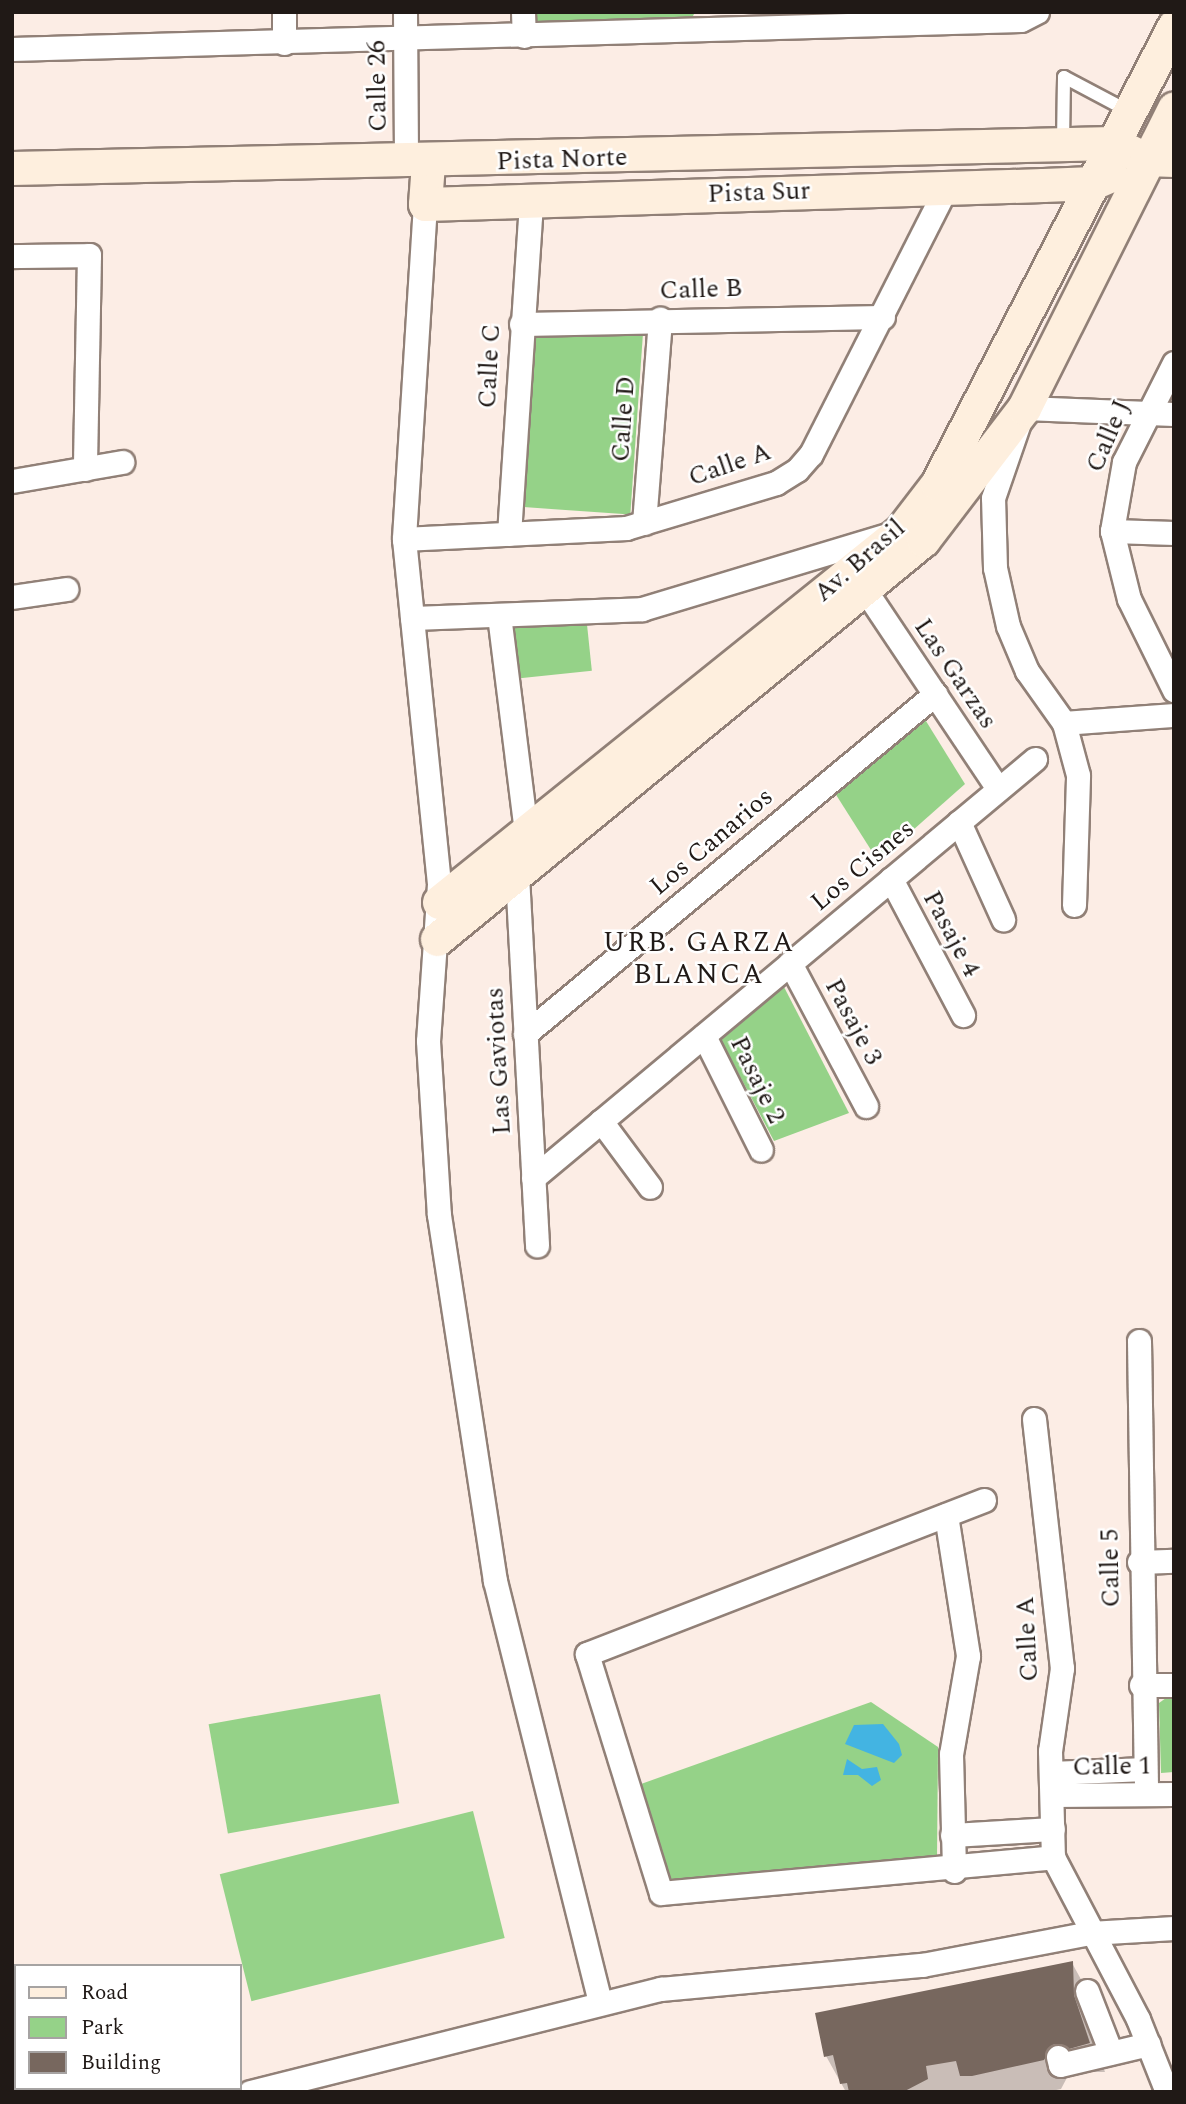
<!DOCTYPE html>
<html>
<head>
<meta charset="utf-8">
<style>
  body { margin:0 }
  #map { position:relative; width:1186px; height:2104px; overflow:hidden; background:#fcede5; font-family:Spectral,serif }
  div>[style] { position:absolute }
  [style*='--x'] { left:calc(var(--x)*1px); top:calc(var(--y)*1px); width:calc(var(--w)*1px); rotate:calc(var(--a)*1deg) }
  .green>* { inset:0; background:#95d288; transform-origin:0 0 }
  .water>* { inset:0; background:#43b4e2 }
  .shadow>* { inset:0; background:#0003 }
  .building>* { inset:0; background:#77675e }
  .roads { filter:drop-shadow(2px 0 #918077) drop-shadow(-2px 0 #918077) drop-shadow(0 2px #918077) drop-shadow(0 -2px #918077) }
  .lane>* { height:12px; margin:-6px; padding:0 6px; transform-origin:6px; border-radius:6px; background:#fff }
  .street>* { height:23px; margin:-11.5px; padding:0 11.5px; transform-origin:11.5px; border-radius:11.5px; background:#fff }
  .secondary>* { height:33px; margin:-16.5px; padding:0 16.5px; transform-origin:16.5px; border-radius:16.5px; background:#feefde }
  span { translate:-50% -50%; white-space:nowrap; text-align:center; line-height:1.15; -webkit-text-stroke:5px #fff; paint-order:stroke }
  .street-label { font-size:26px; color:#201916 }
  .neighbourhood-label { font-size:28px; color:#201916; letter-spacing:2px }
  .frame { position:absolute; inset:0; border:14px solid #201916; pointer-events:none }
  .legend { position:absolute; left:14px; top:1964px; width:228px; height:126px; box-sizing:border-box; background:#fff; border:2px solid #a6a3a2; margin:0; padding:9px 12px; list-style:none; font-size:21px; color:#201916 }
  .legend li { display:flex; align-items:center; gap:14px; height:35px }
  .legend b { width:35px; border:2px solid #a6a3a2 }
</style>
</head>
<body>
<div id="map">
  <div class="green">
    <i style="clip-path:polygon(531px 12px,694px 12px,694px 14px,691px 20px,534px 23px)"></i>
    <i style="left:643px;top:333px;width:182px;height:114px;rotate:94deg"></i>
    <i style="left:586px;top:615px;width:56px;height:82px;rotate:84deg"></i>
    <i style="clip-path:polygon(921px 713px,965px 784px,878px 861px,833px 790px)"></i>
    <i style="clip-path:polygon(784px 987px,849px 1113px,774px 1141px,721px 1040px)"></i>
    <i style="left:380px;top:1694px;width:111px;height:174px;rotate:80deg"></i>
    <i style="clip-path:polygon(1166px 1698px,1174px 1698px,1174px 1772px,1161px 1773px,1159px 1703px)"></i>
    <i style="clip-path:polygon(871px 1702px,938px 1747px,937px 1860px,670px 1886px,641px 1784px)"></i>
    <i style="left:473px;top:1811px;width:131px;height:261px;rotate:76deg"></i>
  </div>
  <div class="water">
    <i style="clip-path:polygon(883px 1724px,899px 1744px,902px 1755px,894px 1763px,845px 1744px,854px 1725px)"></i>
    <i style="clip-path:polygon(847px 1759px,862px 1769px,877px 1767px,881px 1780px,872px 1786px,858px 1775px,843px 1775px)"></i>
  </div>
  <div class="shadow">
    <i style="clip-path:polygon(1072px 1963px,1088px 1992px,1089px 2026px,1105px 2072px,1070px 2072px,1061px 2089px,1047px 2092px,846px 2092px,826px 2056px)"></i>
  </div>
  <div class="building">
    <i style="clip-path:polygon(1073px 1961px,1074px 1995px,1090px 2043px,1069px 2049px,1054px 2044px,1044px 2060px,972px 2076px,960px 2076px,956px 2061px,926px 2066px,928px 2079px,903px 2092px,849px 2092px,847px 2083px,840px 2084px,833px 2055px,824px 2057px,815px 2013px)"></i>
  </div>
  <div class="roads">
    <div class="lane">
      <i style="--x:1063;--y:142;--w:65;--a:-89.1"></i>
      <i style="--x:1064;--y:77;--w:75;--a:27.9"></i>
    </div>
    <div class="street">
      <i style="--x:284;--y:12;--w:31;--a:90"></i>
      <i style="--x:405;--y:12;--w:147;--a:89.6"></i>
      <i style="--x:523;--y:12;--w:24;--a:88"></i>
      <i style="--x:12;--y:49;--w:1009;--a:-1.65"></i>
      <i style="--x:1021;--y:20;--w:18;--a:-27"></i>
      <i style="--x:425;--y:204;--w:336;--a:93.6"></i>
      <i style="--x:404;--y:539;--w:347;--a:84.2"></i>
      <i style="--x:439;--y:884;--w:157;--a:94"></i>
      <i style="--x:428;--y:1041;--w:174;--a:86.4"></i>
      <i style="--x:439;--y:1215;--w:370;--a:81.3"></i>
      <i style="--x:495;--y:1581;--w:434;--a:76"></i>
      <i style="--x:12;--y:256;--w:77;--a:-0.7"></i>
      <i style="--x:89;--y:255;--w:214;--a:91.1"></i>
      <i style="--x:521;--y:324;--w:362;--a:-1.1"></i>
      <i style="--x:1174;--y:363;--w:111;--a:116.8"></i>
      <i style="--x:1124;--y:462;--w:70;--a:99.9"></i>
      <i style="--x:1112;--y:531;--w:70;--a:76"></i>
      <i style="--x:1129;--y:599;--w:102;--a:63.7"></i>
      <i style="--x:12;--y:481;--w:112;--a:-9.8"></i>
      <i style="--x:644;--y:523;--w:205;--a:-85.5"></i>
      <i style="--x:1112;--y:531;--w:62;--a:1.8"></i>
      <i style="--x:509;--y:534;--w:334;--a:-86.2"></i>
      <i style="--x:404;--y:539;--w:222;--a:-2.8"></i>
      <i style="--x:626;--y:528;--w:157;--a:-16.7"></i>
      <i style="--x:776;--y:483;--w:25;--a:-32"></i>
      <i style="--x:797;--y:470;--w:21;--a:-49"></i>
      <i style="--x:811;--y:454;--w:301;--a:-63.1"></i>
      <i style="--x:865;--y:590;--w:239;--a:56.2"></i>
      <i style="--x:12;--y:597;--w:55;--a:-8.4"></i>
      <i style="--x:499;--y:615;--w:220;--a:82.9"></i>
      <i style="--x:412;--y:618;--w:230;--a:-2.2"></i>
      <i style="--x:642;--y:609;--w:256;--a:-16.8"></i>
      <i style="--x:1064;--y:723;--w:110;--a:-4.2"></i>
      <i style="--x:959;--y:822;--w:107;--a:65.6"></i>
      <i style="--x:517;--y:875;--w:371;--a:86.9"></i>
      <i style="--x:891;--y:879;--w:154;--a:62.1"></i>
      <i style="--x:1074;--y:905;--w:130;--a:-88.2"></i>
      <i style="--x:1078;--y:775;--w:54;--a:-105.1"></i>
      <i style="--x:1064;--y:723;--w:64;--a:-125.4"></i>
      <i style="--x:1027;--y:671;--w:49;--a:-112.9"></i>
      <i style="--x:1008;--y:626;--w:59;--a:-102.6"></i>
      <i style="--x:995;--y:568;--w:70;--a:-91.6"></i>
      <i style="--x:993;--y:498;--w:95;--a:-71"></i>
      <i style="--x:1024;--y:408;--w:150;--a:2.3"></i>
      <i style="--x:790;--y:963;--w:162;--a:62"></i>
      <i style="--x:525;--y:1034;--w:533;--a:-39.67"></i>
      <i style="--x:704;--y:1036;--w:127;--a:63.4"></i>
      <i style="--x:601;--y:1121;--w:82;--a:53.4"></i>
      <i style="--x:533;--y:1178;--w:654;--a:-39.85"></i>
      <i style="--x:1139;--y:1341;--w:453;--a:89.1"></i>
      <i style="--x:1034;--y:1419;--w:251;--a:83.6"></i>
      <i style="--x:1062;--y:1668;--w:84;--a:98.2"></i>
      <i style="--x:1050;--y:1751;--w:106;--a:88.4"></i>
      <i style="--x:1053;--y:1857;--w:183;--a:62.3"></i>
      <i style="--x:1138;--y:2019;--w:79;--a:68.3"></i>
      <i style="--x:984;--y:1500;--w:426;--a:158.8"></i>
      <i style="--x:587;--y:1654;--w:250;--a:72.8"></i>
      <i style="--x:661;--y:1893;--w:394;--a:-5.2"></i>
      <i style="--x:946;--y:1515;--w:143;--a:81.1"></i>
      <i style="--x:968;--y:1656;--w:99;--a:99.8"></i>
      <i style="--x:951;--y:1754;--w:117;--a:88.5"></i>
      <i style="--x:1139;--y:1562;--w:35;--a:-2"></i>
      <i style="--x:1141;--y:1685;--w:33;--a:0"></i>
      <i style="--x:1051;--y:1773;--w:94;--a:-2.4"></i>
      <i style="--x:1052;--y:1795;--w:122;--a:-0.5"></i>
      <i style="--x:952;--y:1835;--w:101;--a:-3.4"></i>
      <i style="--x:1087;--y:1991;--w:66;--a:68.8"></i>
      <i style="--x:1058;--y:2057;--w:8;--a:76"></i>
      <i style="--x:1060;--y:2065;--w:91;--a:-13.3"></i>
      <i style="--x:250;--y:2092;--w:424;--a:-14.1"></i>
      <i style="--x:661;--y:1989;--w:262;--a:-5.3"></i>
      <i style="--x:922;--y:1965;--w:171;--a:-10.8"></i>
      <i style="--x:1090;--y:1933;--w:84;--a:-3.4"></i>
    </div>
    <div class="secondary">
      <i style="--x:428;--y:163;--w:41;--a:94.2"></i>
      <i style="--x:425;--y:204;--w:618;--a:-1.76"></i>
      <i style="--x:1043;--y:185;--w:50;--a:-2.3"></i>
      <i style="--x:1093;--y:183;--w:20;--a:-24"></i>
      <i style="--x:12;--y:168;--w:1101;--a:-1.3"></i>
      <i style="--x:1113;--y:143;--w:37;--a:26"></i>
      <i style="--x:1146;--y:159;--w:28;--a:2"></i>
      <i style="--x:439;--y:902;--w:593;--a:-38.77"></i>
      <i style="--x:901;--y:531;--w:59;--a:-52.5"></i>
      <i style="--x:937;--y:484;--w:516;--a:-62.64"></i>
      <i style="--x:437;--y:939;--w:629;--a:-39.39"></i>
      <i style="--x:923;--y:540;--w:166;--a:-52.6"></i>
      <i style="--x:1024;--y:408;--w:335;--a:-63.4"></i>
    </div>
  </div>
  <div class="street-label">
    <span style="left:378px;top:86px;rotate:-91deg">Calle 26</span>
    <span style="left:562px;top:160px;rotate:-2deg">Pista Norte</span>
    <span style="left:759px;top:193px;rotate:-2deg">Pista Sur</span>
    <span style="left:701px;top:290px;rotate:-2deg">Calle B</span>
    <span style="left:490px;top:366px;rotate:-87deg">Calle C</span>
    <span style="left:624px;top:419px;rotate:-86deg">Calle D</span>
    <span style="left:1109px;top:436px;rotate:-67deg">Calle J</span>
    <span style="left:730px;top:465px;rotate:-19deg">Calle A</span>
    <span style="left:860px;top:561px;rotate:-41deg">Av. Brasil</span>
    <span style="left:955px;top:674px;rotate:56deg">Las Garzas</span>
    <span style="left:712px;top:842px;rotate:-40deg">Los Canarios</span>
    <span style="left:863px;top:866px;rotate:-40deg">Los Cisnes</span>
    <span style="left:951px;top:934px;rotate:62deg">Pasaje 4</span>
    <span style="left:853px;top:1022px;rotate:62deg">Pasaje 3</span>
    <span style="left:499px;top:1061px;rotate:-93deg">Las Gaviotas</span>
    <span style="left:757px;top:1080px;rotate:64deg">Pasaje 2</span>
    <span style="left:1111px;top:1568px;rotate:-91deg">Calle 5</span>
    <span style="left:1028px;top:1639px;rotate:-93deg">Calle A</span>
    <span style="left:1112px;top:1767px;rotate:-1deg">Calle 1</span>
  </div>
  <div class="neighbourhood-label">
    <span style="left:699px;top:959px">URB. GARZA<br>BLANCA</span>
  </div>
  <div class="frame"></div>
  <ul class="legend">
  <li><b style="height:9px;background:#feefde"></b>Road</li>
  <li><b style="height:19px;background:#95d288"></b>Park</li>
  <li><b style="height:19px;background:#77675e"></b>Building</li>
  </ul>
</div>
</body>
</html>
